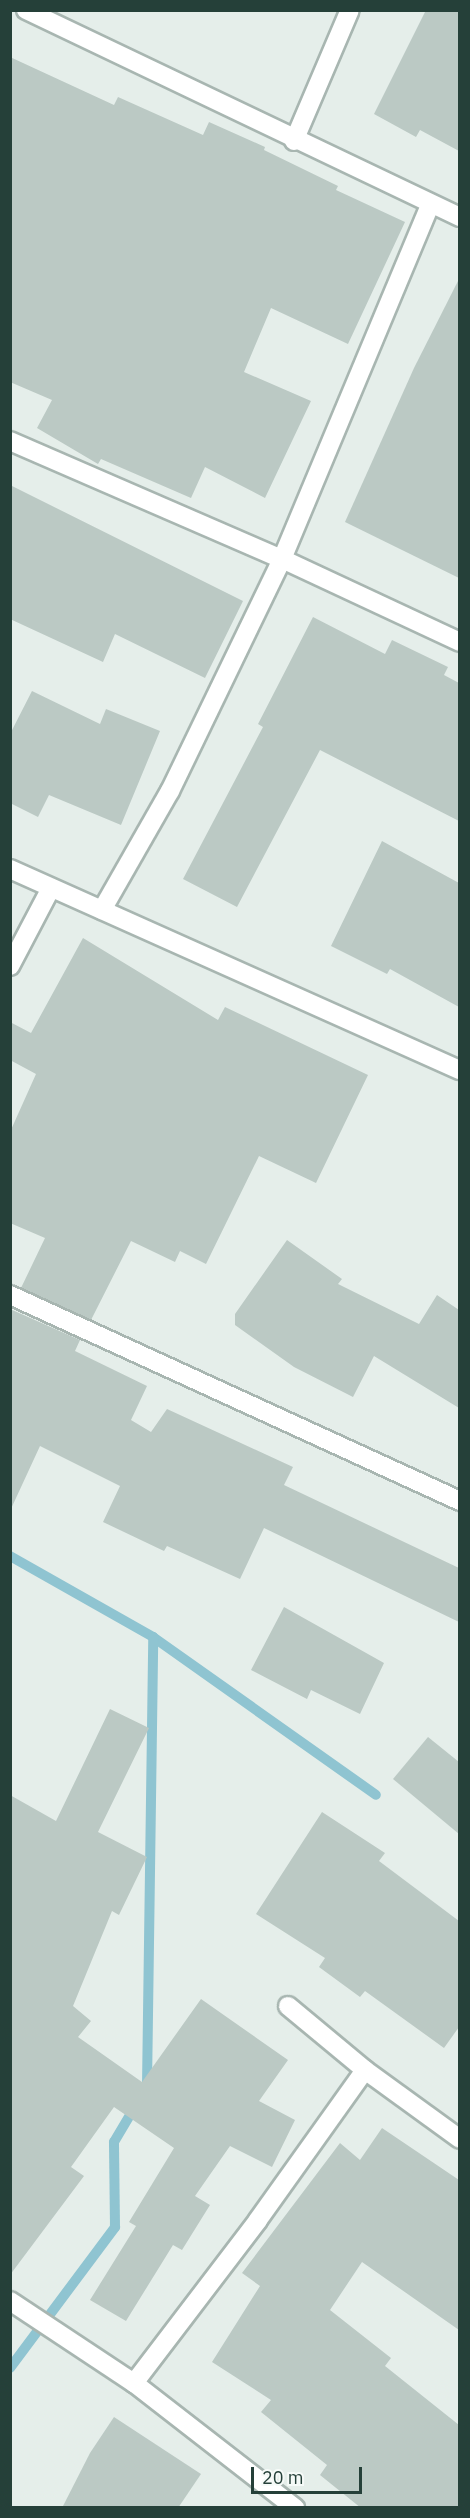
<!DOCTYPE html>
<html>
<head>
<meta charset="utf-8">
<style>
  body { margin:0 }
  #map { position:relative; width:470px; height:2518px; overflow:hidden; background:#e5eeea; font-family:"IBM Plex Sans",sans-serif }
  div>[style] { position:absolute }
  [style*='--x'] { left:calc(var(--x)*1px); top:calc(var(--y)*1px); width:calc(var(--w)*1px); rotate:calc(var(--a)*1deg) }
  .stream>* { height:10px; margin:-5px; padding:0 5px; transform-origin:5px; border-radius:5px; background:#8fc4d1 }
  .building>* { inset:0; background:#bbc9c4 }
  .roads { filter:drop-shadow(2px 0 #a8b6b1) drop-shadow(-2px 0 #a8b6b1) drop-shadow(0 2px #a8b6b1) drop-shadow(0 -2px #a8b6b1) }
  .minor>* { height:18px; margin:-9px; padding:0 9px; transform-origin:9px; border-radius:9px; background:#fff }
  span { translate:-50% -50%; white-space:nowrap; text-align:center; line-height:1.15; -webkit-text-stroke:4.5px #f6faf8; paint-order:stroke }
  .frame { position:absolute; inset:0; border:12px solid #254039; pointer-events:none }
  .scale { position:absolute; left:251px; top:2467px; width:111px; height:27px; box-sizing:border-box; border:3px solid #254039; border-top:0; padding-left:8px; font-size:18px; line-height:21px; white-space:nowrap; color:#254039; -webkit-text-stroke:4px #f6faf8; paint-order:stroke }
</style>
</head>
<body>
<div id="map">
  <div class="stream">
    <i style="--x:10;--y:1556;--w:164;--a:29.5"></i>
    <i style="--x:153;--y:1637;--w:273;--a:35.3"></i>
    <i style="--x:147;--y:2086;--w:449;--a:-89.2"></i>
    <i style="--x:10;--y:2368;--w:176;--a:-53.3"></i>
    <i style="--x:115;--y:2227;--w:85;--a:-90.7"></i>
    <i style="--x:114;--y:2142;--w:43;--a:-59.3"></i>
  </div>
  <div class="building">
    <i style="clip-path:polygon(426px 10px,459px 10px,459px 151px,420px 130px,416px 137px,374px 114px)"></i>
    <i style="clip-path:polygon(10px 57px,114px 105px,118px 97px,203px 135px,209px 122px,265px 147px,264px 150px,338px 186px,336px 190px,405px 222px,348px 344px,271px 308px,244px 372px,311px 401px,265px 498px,205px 467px,191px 498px,101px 459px,98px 464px,37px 428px,52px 400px,10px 382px)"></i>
    <i style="clip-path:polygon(459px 279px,459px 578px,345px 522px,414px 368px)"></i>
    <i style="clip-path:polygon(10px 485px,243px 601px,205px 678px,115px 634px,103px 662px,10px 619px)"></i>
    <i style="clip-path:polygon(313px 617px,385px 654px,392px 640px,448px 667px,444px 675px,459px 683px,459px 821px,320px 750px,237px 907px,183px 879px,263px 727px,258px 724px)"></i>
    <i style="clip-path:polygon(32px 691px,100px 724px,106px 709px,160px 731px,121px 825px,49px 795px,38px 817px,10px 803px,10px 734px)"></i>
    <i style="clip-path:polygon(382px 841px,459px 883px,459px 1007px,390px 969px,387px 974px,331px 946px)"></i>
    <i style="clip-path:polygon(83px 938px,218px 1020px,225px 1007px,368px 1075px,316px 1183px,259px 1156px,206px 1264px,180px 1251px,175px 1262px,131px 1241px,91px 1320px,21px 1288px,45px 1238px,10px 1223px,10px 1132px,36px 1074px,10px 1060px,10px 1022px,31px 1033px)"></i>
    <i style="clip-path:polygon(287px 1240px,342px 1279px,338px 1284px,419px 1324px,437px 1295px,459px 1310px,459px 1408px,374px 1356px,353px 1397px,294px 1367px,235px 1325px,235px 1314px)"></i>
    <i style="clip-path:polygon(10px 1309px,80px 1340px,75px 1351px,147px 1386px,131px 1420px,151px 1432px,167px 1409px,293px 1467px,284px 1485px,459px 1568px,459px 1622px,264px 1528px,240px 1579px,167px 1546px,164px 1551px,103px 1522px,120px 1486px,40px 1446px,10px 1511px)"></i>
    <i style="clip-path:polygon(284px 1607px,384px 1663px,360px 1714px,311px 1690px,307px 1699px,251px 1670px)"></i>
    <i style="clip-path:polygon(110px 1709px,149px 1728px,98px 1832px,147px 1857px,119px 1915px,112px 1911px,73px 2006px,91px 2021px,78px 2037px,142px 2082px,201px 1999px,288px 2060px,259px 2101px,295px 2120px,272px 2167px,230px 2146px,195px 2196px,210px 2205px,182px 2250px,173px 2245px,126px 2321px,90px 2300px,136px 2226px,129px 2222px,174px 2148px,114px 2107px,71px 2167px,84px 2176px,10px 2275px,10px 1795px,56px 1821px)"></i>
    <i style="clip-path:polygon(428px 1737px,459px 1762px,459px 1834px,393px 1779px)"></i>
    <i style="clip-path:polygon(322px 1812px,385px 1853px,379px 1861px,459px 1921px,459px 2027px,444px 2048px,365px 1991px,360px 1997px,319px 1967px,325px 1958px,256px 1914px)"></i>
    <i style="clip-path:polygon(382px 2128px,459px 2180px,459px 2330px,362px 2262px,330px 2310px,391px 2358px,385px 2366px,459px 2425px,459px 2508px,361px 2508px,320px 2475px,327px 2465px,261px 2412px,271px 2400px,212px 2362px,260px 2286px,242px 2273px,340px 2143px,360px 2160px)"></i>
    <i style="clip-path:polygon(114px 2417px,201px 2474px,178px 2508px,62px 2508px,90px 2453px)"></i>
  </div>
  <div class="roads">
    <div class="minor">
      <i style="--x:26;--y:10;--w:481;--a:25.5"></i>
      <i style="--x:294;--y:141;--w:142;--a:-66.9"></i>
      <i style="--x:10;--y:441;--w:296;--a:23.5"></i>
      <i style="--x:282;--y:559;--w:196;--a:25"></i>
      <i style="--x:10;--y:869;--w:493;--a:24.1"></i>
      <i style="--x:102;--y:910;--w:137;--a:-60.3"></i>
      <i style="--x:170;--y:791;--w:258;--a:-64.2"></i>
      <i style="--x:282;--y:559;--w:383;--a:-67.3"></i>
      <i style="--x:10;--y:966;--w:88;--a:-62.3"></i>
      <i style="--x:10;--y:1295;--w:495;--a:24.6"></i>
      <i style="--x:288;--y:2006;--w:100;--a:39.7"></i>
      <i style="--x:365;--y:2070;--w:117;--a:36"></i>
      <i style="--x:10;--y:2301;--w:149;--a:33.5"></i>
      <i style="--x:134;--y:2383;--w:204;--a:37.8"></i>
      <i style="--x:134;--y:2383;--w:205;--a:-52.7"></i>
      <i style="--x:258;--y:2220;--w:184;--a:-54.5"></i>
    </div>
  </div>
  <div class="frame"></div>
  <div class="scale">20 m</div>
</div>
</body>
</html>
